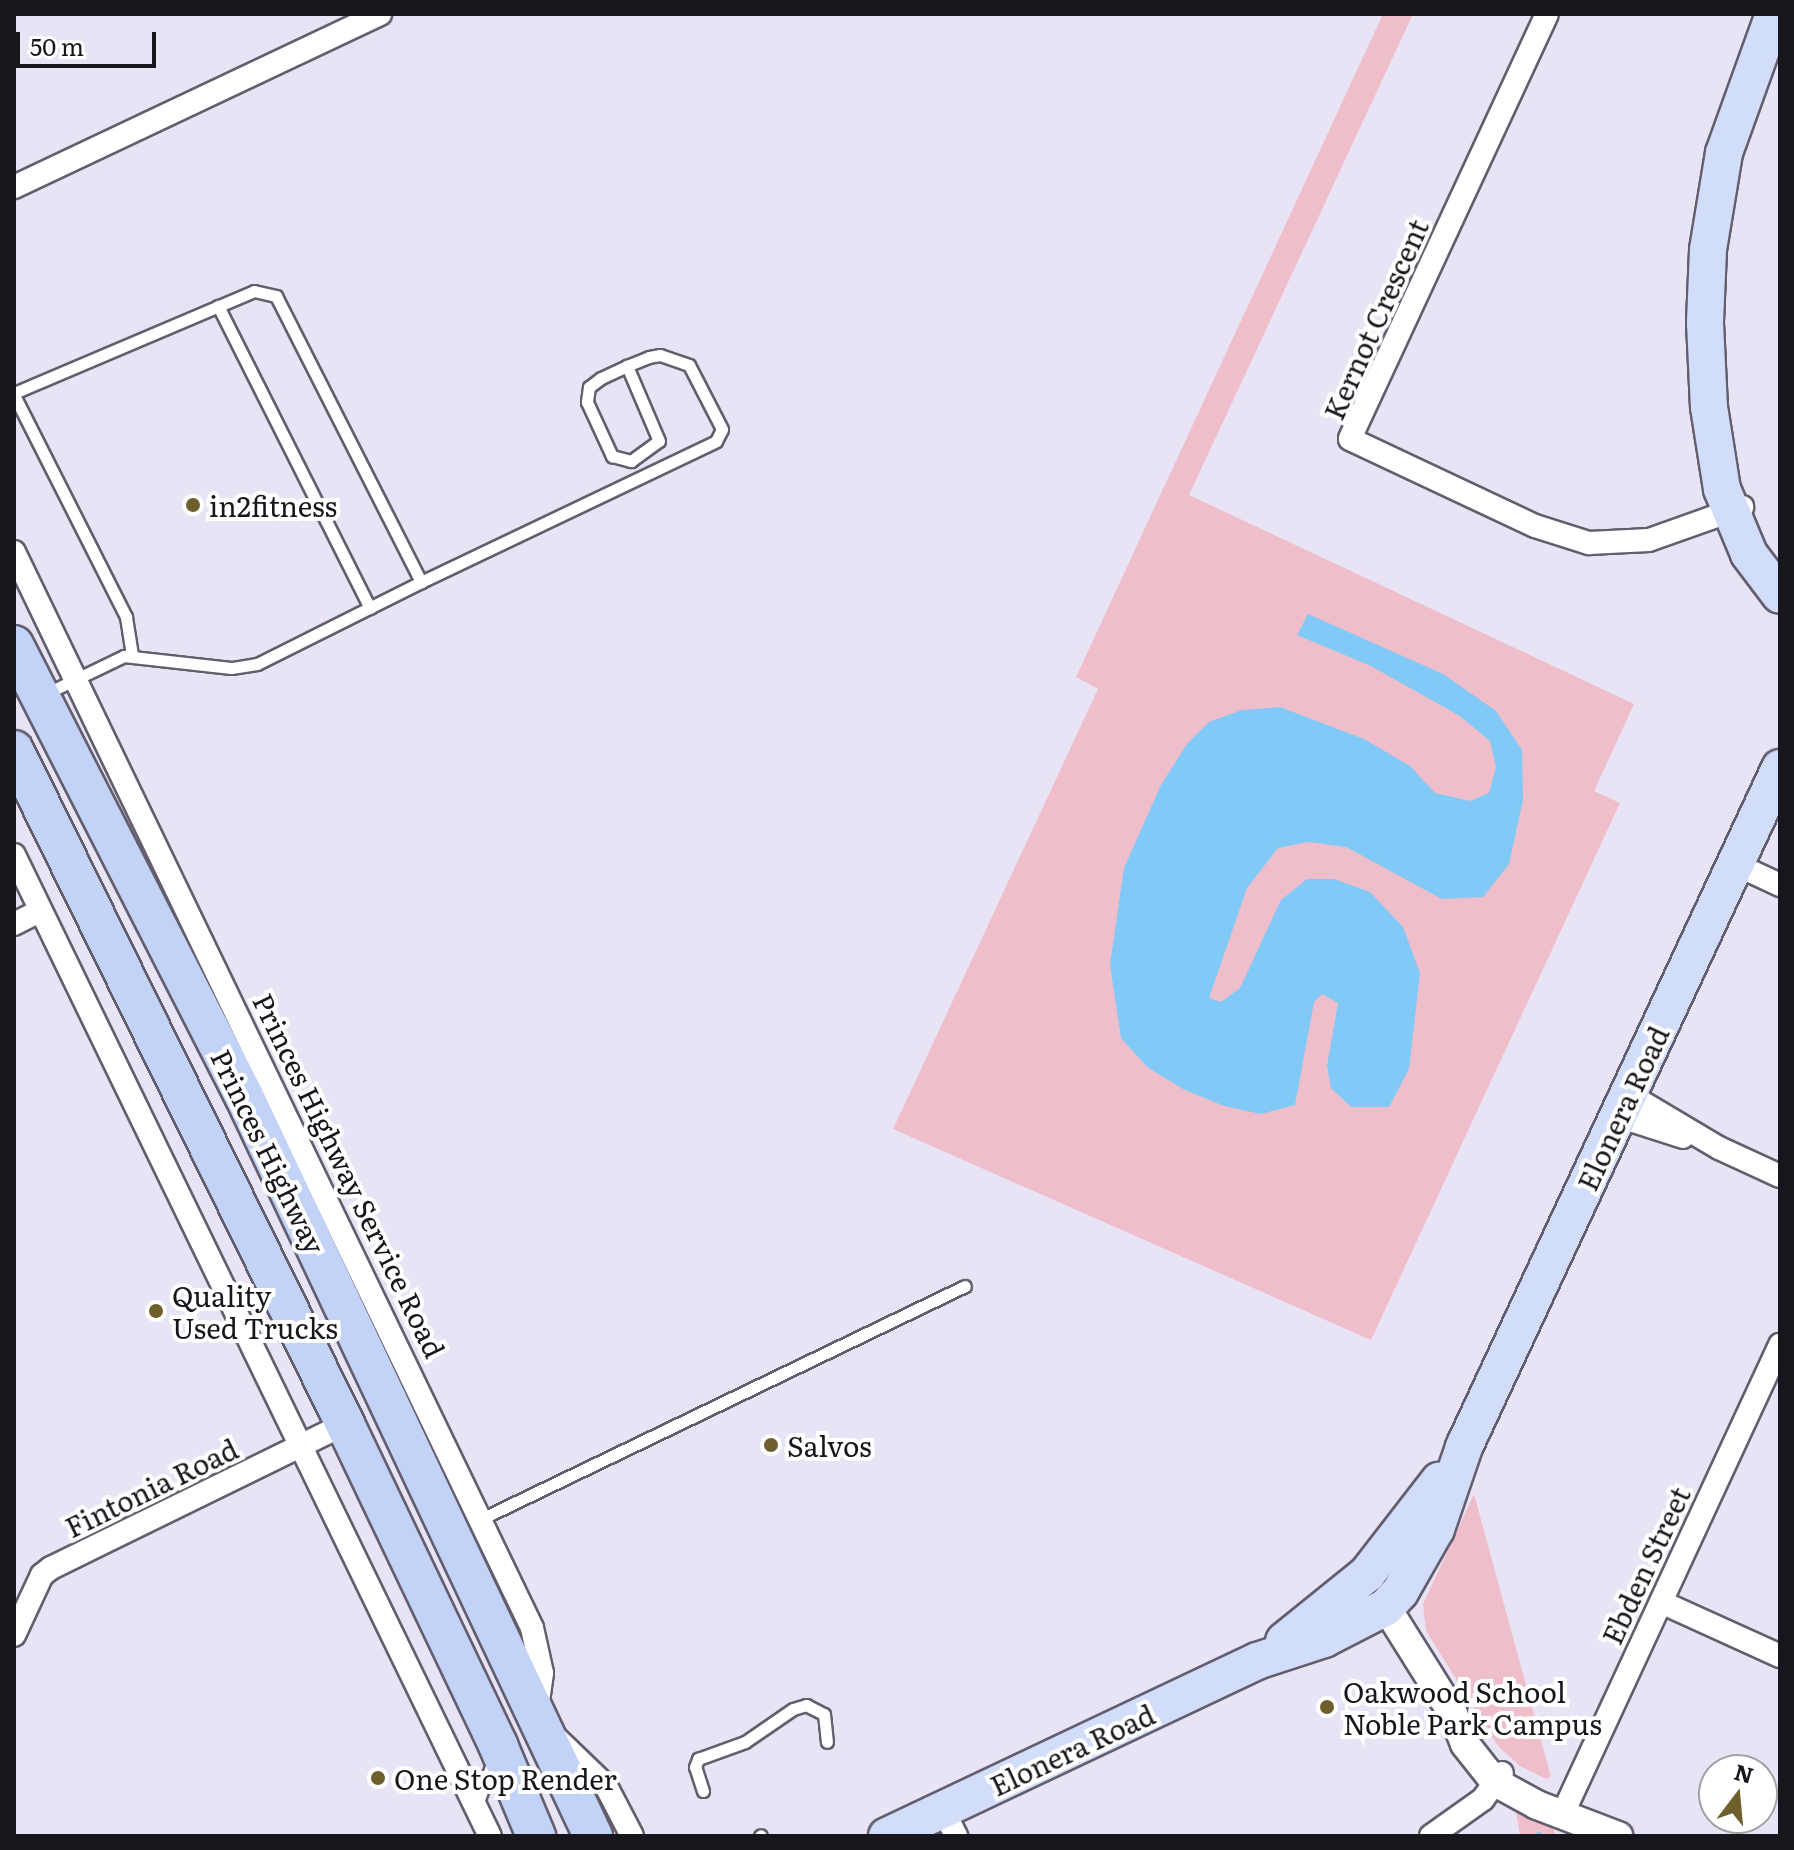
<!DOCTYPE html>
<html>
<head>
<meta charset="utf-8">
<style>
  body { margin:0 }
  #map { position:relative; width:1794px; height:1850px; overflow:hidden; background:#e9e4f5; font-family:Literata,serif }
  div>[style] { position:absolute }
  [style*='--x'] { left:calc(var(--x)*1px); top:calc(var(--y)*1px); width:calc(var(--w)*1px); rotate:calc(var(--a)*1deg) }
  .green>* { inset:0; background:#efbecb }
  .water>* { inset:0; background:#81c9f6 }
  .stream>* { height:6px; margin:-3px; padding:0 3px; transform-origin:3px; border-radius:3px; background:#81c9f6 }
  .roads { filter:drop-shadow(2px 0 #635e6d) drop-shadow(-2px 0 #635e6d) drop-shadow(0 2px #635e6d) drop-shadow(0 -2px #635e6d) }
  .service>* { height:11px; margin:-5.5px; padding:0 5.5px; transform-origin:5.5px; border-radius:5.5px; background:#fff }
  .minor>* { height:22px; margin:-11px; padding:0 11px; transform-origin:11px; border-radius:11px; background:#fff }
  .tertiary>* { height:28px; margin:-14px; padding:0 14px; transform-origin:14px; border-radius:14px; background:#fff }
  .primary>* { height:36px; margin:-18px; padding:0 18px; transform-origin:18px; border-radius:18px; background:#d2ddf9 }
  .trunk>* { height:38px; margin:-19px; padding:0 19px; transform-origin:19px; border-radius:19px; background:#c3d2f7 }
  .dots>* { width:22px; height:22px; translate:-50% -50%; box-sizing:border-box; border:4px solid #fff; border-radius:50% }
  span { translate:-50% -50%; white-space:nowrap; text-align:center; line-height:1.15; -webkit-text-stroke:8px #fff; paint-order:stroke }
  .street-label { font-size:28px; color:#17161c }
  .poi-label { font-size:28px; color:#17161c }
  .left { translate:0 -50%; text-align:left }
  .frame { position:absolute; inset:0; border:16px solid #17161c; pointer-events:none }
  .north { position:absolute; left:1698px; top:1754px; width:80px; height:80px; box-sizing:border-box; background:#fff; border:2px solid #a2a2a4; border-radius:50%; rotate:16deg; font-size:22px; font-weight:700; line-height:32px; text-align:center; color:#17161c }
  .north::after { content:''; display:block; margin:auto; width:28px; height:36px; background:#6f5f2d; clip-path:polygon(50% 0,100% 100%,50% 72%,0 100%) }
  .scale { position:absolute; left:16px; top:32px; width:140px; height:36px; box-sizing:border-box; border:4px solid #17161c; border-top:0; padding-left:10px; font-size:24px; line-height:28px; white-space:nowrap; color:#17161c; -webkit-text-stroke:6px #fff; paint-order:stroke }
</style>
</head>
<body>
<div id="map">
  <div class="green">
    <i style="clip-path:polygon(1383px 14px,1413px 14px,1189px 495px,1634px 704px,1594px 791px,1620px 803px,1371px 1340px,893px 1129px,1098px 689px,1076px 677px)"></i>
    <i style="clip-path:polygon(1474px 1494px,1551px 1777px,1546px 1779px,1520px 1766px,1498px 1746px,1426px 1631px,1423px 1604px)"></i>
    <i style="clip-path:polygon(1516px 1812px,1554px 1829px,1555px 1836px,1520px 1836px)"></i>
  </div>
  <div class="water">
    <i style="clip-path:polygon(1308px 614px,1443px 674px,1496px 711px,1522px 750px,1523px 800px,1509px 864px,1483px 897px,1442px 899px,1346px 847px,1308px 842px,1278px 848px,1247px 888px,1209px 998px,1221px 1002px,1240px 988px,1281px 900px,1307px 879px,1334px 879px,1370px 892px,1403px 927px,1420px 973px,1409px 1069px,1389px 1107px,1351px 1107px,1331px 1088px,1327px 1066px,1338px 1003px,1322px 994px,1314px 1002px,1295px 1105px,1261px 1114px,1224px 1106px,1183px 1089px,1147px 1067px,1121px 1038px,1110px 965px,1124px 868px,1161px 785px,1187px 744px,1209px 722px,1242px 710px,1280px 707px,1364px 739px,1410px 766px,1435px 793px,1470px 801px,1489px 793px,1496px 767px,1490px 741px,1460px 716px,1371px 666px,1297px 635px)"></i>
  </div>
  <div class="stream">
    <i style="--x:1539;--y:1835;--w:1;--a:90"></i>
  </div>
  <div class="roads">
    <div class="service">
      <i style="--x:218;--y:306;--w:338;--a:63.3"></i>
      <i style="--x:14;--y:393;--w:261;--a:-23"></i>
      <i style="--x:254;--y:291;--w:23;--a:13"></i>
      <i style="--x:276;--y:296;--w:321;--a:63.1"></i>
      <i style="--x:421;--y:582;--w:183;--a:153.4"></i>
      <i style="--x:257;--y:664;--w:26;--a:171"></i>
      <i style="--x:231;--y:668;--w:108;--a:-173.6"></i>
      <i style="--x:124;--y:656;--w:85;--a:154.3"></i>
      <i style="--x:14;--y:395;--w:249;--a:63.2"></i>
      <i style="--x:126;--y:617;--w:39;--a:81"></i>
      <i style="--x:421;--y:582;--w:327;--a:-25.5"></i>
      <i style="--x:716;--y:441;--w:13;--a:-63"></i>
      <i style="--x:722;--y:429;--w:72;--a:-117.3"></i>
      <i style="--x:689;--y:365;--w:31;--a:-161"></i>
      <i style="--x:660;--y:355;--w:11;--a:170"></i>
      <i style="--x:649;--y:357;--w:24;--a:158"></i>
      <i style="--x:627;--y:366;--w:29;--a:155"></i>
      <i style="--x:601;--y:378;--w:15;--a:143"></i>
      <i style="--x:589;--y:387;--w:15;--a:98"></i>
      <i style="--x:587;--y:402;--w:60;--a:65.2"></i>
      <i style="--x:612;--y:456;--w:20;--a:15"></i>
      <i style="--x:631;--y:461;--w:34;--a:-36"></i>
      <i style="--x:659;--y:441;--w:82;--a:-113.1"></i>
      <i style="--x:481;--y:1519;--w:537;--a:-25.71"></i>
      <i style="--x:703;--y:1791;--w:25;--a:-108"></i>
      <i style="--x:695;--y:1767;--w:9;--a:-69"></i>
      <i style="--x:698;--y:1759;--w:50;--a:-19.9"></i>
      <i style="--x:745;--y:1742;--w:58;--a:-34.5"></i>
      <i style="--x:793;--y:1709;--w:14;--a:-17"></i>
      <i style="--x:806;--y:1705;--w:20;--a:27"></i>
      <i style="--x:824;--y:1714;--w:28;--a:84"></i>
      <i style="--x:477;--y:1805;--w:50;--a:-70.1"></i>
      <i style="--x:760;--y:1836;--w:1;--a:-45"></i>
    </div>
    <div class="minor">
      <i style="--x:1547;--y:14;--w:468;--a:114.9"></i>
      <i style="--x:1350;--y:439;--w:204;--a:25.2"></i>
      <i style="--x:1535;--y:526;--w:57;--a:17.5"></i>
      <i style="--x:1589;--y:543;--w:60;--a:-2.9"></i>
      <i style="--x:1649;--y:540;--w:99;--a:-19.5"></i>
      <i style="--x:14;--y:187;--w:405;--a:-25.3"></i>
      <i style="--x:14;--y:552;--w:1194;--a:64.29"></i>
      <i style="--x:532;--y:1628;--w:46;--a:77.5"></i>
      <i style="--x:542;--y:1673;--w:34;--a:98"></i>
      <i style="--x:14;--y:855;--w:1090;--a:64.12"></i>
      <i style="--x:1735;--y:864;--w:50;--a:25"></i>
      <i style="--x:14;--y:924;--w:27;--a:-27"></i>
      <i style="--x:1628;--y:1094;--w:106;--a:30.7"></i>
      <i style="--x:1719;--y:1148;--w:67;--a:24.7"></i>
      <i style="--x:1618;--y:1116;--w:68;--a:17.9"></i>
      <i style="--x:1661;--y:1602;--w:131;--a:24.4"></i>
      <i style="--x:14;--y:1635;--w:66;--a:-65"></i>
      <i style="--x:42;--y:1575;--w:11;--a:-38"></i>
      <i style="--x:51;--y:1568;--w:327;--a:-26.1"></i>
      <i style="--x:555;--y:1737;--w:71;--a:43.9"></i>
      <i style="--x:606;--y:1786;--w:56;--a:62.5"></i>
      <i style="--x:943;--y:1810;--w:29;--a:63"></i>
      <i style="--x:1564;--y:1811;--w:514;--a:-65.13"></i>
      <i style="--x:1431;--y:1836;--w:64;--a:-35.4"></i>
      <i style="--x:1483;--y:1799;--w:32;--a:-54"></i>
    </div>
    <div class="tertiary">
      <i style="--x:1386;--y:1607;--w:126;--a:57.9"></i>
      <i style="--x:1453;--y:1714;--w:32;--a:68"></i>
      <i style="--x:1465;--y:1744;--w:48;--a:51.7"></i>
      <i style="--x:1495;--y:1782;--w:48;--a:28.7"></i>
      <i style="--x:1537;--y:1805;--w:87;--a:20.9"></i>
    </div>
    <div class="primary">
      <i style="--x:1774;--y:14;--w:148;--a:109.8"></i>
      <i style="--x:1724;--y:153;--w:98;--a:99.4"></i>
      <i style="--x:1708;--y:250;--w:73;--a:92.4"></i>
      <i style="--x:1705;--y:323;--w:84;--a:87.3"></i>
      <i style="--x:1709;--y:407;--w:83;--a:81"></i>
      <i style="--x:1722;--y:489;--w:70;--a:67.4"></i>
      <i style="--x:1749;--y:554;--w:51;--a:52.9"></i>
      <i style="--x:1284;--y:1641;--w:107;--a:-38.9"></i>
      <i style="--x:1367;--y:1574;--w:118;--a:-52.3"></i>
      <i style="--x:887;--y:1836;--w:409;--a:-25.3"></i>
      <i style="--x:1257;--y:1661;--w:71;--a:-18.2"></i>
      <i style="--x:1324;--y:1639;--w:70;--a:-27.3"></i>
      <i style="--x:1386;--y:1607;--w:21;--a:-47"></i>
      <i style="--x:1400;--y:1592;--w:73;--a:-60.3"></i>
      <i style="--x:1436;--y:1529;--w:87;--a:-71.1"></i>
      <i style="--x:1464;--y:1447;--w:749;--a:-65.04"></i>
    </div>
    <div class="trunk">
      <i style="--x:14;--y:645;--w:508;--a:62.98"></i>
      <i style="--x:245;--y:1098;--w:816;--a:64.75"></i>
      <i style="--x:14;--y:750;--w:751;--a:63.84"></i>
      <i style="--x:345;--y:1424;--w:356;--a:64.5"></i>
      <i style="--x:498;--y:1745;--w:99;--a:67.3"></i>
    </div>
  </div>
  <div class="dots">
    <i style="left:193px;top:505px;background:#6f5f2d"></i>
    <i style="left:156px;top:1311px;background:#6f5f2d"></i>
    <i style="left:771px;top:1445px;background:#6f5f2d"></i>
    <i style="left:1327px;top:1707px;background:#6f5f2d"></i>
    <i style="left:378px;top:1778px;background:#6f5f2d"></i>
  </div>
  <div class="street-label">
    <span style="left:1375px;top:319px;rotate:-66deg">Kernot Crescent</span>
    <span style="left:1622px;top:1108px;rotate:-65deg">Elonera Road</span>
    <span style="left:269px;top:1151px;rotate:64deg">Princes Highway</span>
    <span style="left:350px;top:1175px;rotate:64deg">Princes Highway Service Road</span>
    <span style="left:151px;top:1487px;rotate:-26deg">Fintonia Road</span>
    <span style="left:1645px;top:1565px;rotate:-65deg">Ebden Street</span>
    <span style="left:1072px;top:1749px;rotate:-25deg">Elonera Road</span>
  </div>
  <div class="poi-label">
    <span class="left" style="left:209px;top:505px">in2fitness</span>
    <span class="left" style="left:172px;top:1311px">Quality<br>Used Trucks</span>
    <span class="left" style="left:787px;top:1445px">Salvos</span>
    <span class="left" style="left:1343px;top:1707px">Oakwood School<br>Noble Park Campus</span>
    <span class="left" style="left:394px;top:1778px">One Stop Render</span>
  </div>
  <div class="frame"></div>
  <div class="north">N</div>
  <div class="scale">50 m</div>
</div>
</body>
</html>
